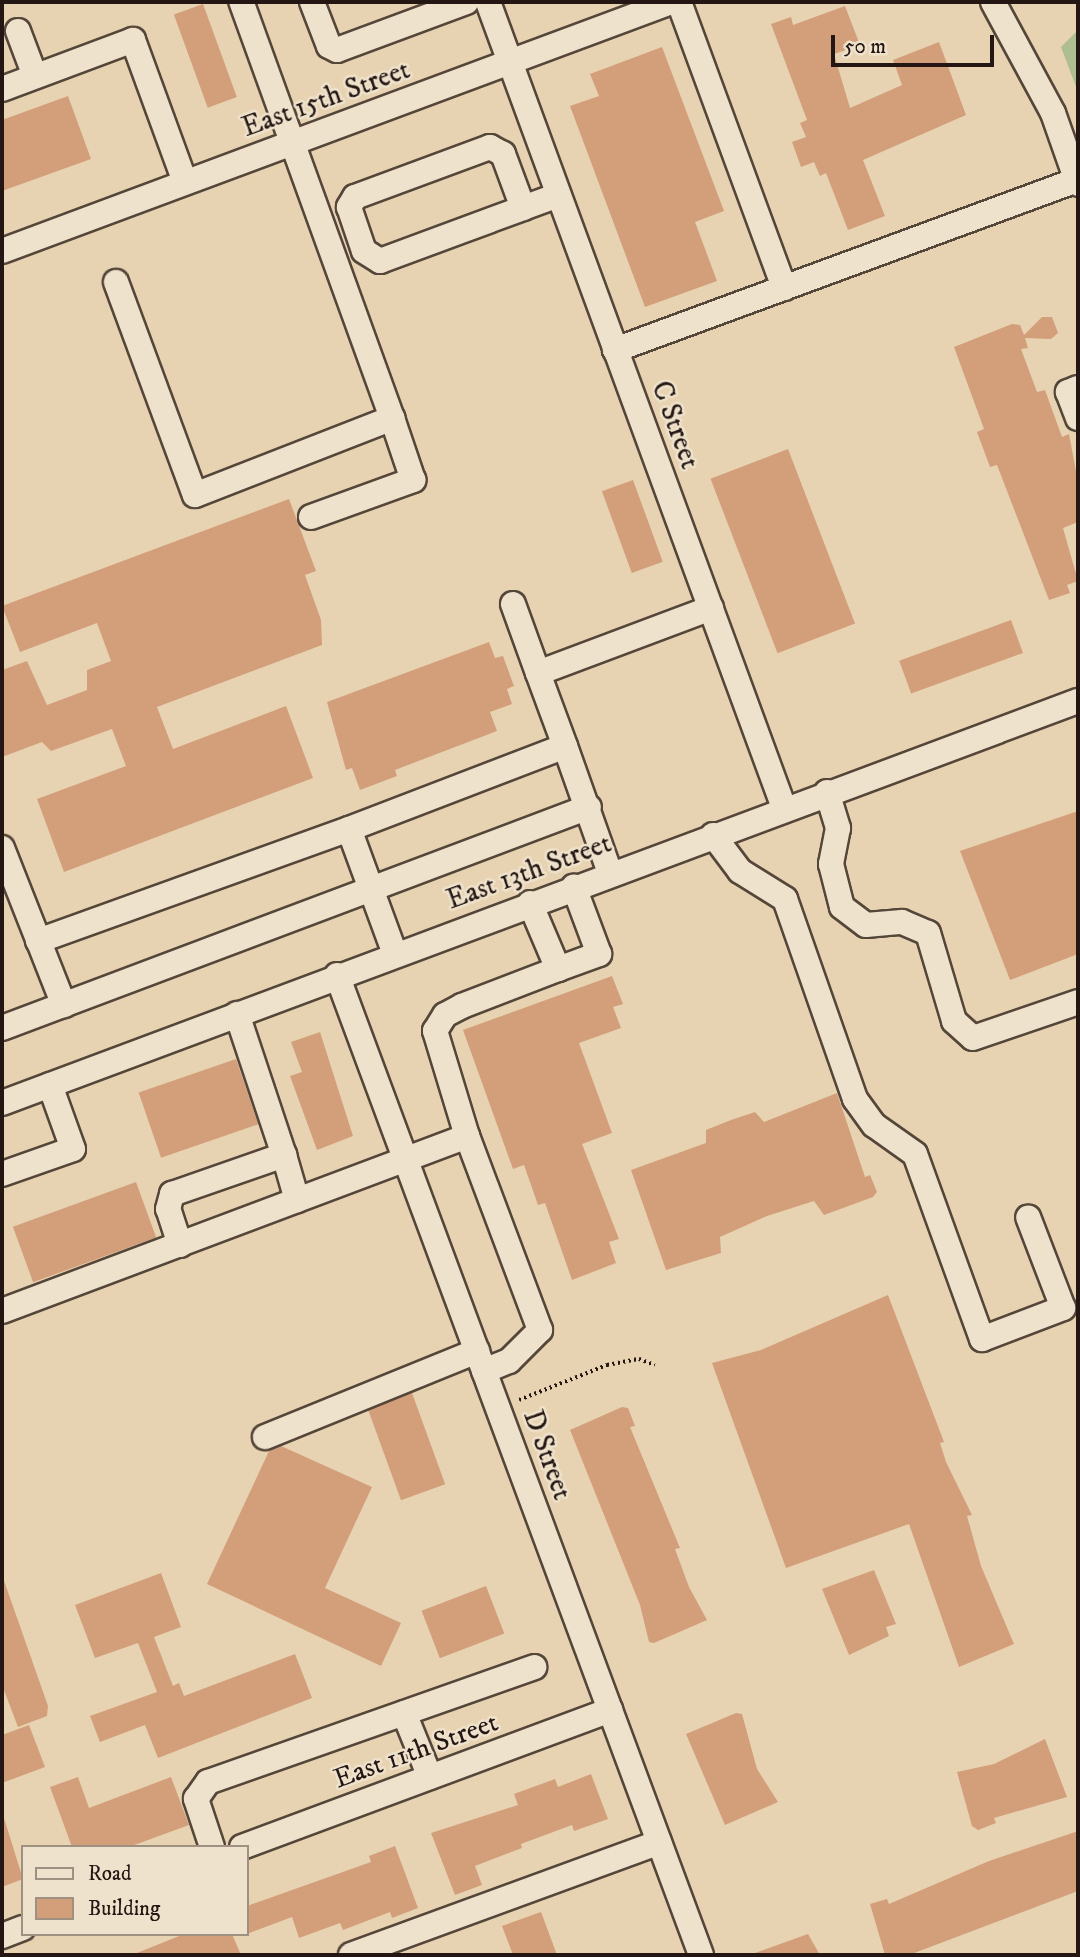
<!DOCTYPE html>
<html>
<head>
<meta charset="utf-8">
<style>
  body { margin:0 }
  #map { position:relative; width:1080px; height:1957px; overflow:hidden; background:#e7d3b1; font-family:"IM FELL DW Pica",serif }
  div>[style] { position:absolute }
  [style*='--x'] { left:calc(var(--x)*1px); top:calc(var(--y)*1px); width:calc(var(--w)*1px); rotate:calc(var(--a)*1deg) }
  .green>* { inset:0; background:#afbe91 }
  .building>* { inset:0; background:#d39f7b; transform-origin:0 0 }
  .path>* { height:3.5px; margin-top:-1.75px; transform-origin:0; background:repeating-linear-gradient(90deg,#241713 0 2px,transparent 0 5.5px) }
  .roads { filter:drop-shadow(2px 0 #55463a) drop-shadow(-2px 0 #55463a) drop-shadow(0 2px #55463a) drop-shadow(0 -2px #55463a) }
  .minor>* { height:24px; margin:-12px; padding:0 12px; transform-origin:12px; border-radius:12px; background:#efe2cc }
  span { translate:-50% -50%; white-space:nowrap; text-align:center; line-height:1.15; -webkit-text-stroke:5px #efe2cc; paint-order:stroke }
  .street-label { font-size:28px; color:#241713 }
  .frame { position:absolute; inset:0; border:4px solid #241713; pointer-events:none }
  .legend { position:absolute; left:21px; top:1845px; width:228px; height:91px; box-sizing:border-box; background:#efe2cc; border:2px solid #9e9182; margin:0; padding:9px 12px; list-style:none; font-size:21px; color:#241713 }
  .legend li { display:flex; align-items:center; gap:14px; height:35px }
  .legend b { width:35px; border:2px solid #9e9182 }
  .scale { position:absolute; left:831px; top:35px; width:163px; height:32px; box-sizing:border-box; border:4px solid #241713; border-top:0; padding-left:9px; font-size:21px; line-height:24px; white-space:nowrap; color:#241713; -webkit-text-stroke:5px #efe2cc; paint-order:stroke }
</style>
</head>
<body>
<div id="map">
  <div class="green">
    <i style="clip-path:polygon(1078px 30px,1078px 92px,1061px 47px)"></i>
  </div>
  <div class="building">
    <i style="left:203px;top:4px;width:99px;height:31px;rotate:70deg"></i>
    <i style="clip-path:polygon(845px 6px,860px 45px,834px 54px,850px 108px,902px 85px,893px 60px,939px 42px,966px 115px,863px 160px,885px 216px,848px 230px,826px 173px,820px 176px,814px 162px,801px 167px,792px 142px,806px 137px,800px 123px,807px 120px,771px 24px,791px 17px,793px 25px)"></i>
    <i style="clip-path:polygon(662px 47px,724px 211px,695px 222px,717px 281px,645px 307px,570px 106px,599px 96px,590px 74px)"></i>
    <i style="clip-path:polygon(68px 96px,91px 159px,2px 191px,2px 120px)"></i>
    <i style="clip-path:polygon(1042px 317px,1052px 317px,1058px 333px,1051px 339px,1025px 338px,1028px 348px,1021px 349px,1037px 392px,1045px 390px,1062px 437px,1069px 434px,1078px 482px,1078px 522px,1063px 528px,1078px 581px,1067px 585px,1070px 593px,1049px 600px,997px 465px,990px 467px,977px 432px,984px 429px,954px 347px,1012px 324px,1020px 325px,1024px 335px)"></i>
    <i style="left:788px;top:449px;width:187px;height:83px;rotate:69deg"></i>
    <i style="left:633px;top:480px;width:87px;height:33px;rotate:70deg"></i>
    <i style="clip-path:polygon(289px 499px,316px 571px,305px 575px,321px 620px,322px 645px,157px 707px,173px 749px,286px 706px,313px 778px,64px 872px,37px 799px,126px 766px,112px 729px,51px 751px,42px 742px,2px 757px,2px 670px,27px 661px,47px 705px,87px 690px,87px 670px,111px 661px,97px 623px,20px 652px,2px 606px)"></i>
    <i style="left:1011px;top:620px;width:35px;height:119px;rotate:70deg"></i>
    <i style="clip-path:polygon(489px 642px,495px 658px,503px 656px,514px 686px,507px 689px,512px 704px,490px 712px,497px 731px,395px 770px,397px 776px,360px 790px,352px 768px,346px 770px,327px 702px)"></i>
    <i style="clip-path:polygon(1078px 811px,1078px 954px,1010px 980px,960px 851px)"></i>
    <i style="clip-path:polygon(612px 976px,623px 1004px,613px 1007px,621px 1028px,579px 1043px,612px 1133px,582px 1144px,619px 1239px,609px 1242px,616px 1263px,572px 1280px,545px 1203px,538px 1205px,524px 1165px,513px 1169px,463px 1030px)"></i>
    <i style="clip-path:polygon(320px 1032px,353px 1136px,317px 1150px,290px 1076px,302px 1072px,291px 1042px)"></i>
    <i style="left:236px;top:1059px;width:69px;height:103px;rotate:71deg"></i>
    <i style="clip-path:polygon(837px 1093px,865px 1177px,870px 1175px,877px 1192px,873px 1197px,824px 1215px,814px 1201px,767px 1216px,720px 1237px,721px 1253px,666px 1270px,631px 1170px,706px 1143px,706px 1130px,731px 1120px,755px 1112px,764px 1122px)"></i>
    <i style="left:136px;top:1182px;width:59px;height:131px;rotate:70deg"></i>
    <i style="clip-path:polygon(888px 1295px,944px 1442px,940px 1443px,946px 1462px,972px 1515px,967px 1516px,981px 1566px,1014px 1644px,959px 1667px,909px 1524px,786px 1568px,712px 1363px,761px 1350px)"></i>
    <i style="left:412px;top:1393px;width:97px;height:47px;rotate:70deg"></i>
    <i style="clip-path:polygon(622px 1407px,628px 1408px,635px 1426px,630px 1427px,680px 1548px,675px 1549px,689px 1587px,707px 1620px,654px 1643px,649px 1642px,640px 1605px,570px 1430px)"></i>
    <i style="clip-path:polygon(281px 1446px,372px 1487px,325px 1588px,401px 1623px,381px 1666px,207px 1584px,269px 1451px)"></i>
    <i style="clip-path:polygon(874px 1570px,896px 1624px,886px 1627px,889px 1636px,849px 1655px,822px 1589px)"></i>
    <i style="clip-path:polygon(161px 1573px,181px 1627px,154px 1637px,173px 1686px,179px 1683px,184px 1696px,295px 1654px,312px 1698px,158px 1758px,145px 1725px,100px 1742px,90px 1716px,157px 1692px,138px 1643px,95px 1658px,75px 1605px)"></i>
    <i style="clip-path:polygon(2px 1575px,48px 1706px,47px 1716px,18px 1727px,2px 1685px)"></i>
    <i style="left:486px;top:1586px;width:51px;height:69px;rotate:69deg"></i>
    <i style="clip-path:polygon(736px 1713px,742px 1714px,757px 1769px,778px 1802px,725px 1825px,686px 1734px)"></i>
    <i style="clip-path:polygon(29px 1725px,45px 1767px,2px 1783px,2px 1735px)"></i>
    <i style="clip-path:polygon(1045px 1739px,1067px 1797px,994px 1818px,996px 1823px,978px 1830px,972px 1826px,957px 1772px,994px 1764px)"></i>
    <i style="clip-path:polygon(591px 1774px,608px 1819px,574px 1831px,572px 1825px,521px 1844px,522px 1848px,475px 1866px,482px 1885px,455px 1895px,431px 1833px,518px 1805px,514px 1794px,555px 1779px,558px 1787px)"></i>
    <i style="clip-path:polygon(78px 1777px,89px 1808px,171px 1777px,189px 1825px,129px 1847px,72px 1847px,50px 1787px)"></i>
    <i style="clip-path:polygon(4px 1818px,23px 1879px,2px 1887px,2px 1818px)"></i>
    <i style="clip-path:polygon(1078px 1831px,1078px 1891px,909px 1955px,885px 1955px,870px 1904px,887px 1899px,889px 1904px,989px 1861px)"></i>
    <i style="clip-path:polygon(395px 1846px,418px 1908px,392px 1918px,390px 1912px,343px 1930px,340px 1923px,299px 1938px,292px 1917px,247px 1934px,247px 1906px,371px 1862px,369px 1856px)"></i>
    <i style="clip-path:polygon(541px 1912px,557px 1955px,513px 1955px,502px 1926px)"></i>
    <i style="clip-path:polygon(184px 1934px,232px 1934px,241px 1955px,132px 1955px)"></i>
    <i style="clip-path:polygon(808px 1934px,820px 1955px,755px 1955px,755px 1953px)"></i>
  </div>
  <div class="path">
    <i style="--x:519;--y:1400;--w:95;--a:-21.7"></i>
    <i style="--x:607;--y:1365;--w:33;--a:-11"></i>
    <i style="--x:639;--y:1359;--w:17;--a:21"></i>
  </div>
  <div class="roads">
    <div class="minor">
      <i style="--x:312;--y:2;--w:47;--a:68.9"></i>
      <i style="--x:329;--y:46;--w:9;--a:27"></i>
      <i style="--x:337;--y:50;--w:138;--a:-20.4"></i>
      <i style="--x:488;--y:2;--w:859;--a:69.83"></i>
      <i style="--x:679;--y:2;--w:305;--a:69.8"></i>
      <i style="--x:993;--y:2;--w:126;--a:61.6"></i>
      <i style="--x:1053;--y:113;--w:75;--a:70.6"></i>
      <i style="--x:18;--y:31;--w:48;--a:69.3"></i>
      <i style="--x:2;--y:89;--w:140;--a:-20.5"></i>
      <i style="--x:133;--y:40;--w:151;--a:69.9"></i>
      <i style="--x:523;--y:208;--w:58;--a:-110.3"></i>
      <i style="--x:503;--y:154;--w:15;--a:-152"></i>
      <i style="--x:490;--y:147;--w:144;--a:159.7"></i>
      <i style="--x:355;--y:197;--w:12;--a:121"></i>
      <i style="--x:349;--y:207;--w:46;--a:71.2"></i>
      <i style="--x:364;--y:251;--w:19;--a:32"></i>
      <i style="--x:380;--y:261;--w:153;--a:-20.3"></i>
      <i style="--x:523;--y:208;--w:37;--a:-20"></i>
      <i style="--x:2;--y:251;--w:714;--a:-20.42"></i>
      <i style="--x:116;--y:282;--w:227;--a:69.7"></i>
      <i style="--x:195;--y:495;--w:212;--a:-21.3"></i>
      <i style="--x:392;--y:418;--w:443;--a:-109.9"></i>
      <i style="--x:615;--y:350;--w:492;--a:-20.2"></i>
      <i style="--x:1078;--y:388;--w:11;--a:158"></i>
      <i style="--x:1068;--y:392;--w:28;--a:69"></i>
      <i style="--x:311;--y:517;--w:109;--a:-19.9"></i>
      <i style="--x:413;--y:480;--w:65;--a:-108.7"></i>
      <i style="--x:513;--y:604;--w:73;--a:70.1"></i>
      <i style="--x:565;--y:746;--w:78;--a:-110.3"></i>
      <i style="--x:538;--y:673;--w:185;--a:-20.6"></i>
      <i style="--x:827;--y:792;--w:38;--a:73"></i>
      <i style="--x:838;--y:828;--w:37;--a:101"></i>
      <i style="--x:831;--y:864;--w:44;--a:75.7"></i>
      <i style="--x:842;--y:907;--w:30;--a:37"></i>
      <i style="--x:866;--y:925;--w:36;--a:-5"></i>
      <i style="--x:902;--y:922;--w:28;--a:23"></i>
      <i style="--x:928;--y:933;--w:92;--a:73.5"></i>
      <i style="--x:954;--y:1021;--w:25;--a:42"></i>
      <i style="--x:973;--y:1038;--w:111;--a:-18.9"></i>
      <i style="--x:349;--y:829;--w:231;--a:-21"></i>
      <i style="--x:565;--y:746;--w:135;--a:70.5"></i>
      <i style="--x:713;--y:835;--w:45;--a:53.1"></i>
      <i style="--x:740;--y:871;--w:53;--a:31.9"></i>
      <i style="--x:785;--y:899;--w:212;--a:70.7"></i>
      <i style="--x:855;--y:1099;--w:32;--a:54"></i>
      <i style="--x:874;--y:1125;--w:50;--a:35.3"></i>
      <i style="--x:915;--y:1154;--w:197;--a:70.1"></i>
      <i style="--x:982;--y:1339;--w:87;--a:-20.9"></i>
      <i style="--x:1063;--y:1308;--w:97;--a:-111"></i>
      <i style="--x:2;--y:848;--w:169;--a:68.5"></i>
      <i style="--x:530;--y:903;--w:72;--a:67"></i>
      <i style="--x:558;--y:969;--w:44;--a:-20.1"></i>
      <i style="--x:599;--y:954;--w:72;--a:-110.5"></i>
      <i style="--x:38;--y:941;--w:331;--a:-19.8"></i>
      <i style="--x:349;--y:829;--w:133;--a:69.8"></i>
      <i style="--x:337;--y:975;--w:1045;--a:69.62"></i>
      <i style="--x:237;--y:1014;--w:149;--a:71.6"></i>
      <i style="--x:2;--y:1028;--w:627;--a:-20.63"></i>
      <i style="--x:2;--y:1103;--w:1149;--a:-20.49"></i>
      <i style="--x:2;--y:1174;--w:75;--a:-19.4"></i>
      <i style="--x:73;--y:1149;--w:68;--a:-109.8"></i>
      <i style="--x:180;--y:1245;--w:38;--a:-108"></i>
      <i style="--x:168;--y:1209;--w:16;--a:-75"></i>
      <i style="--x:172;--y:1194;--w:119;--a:-19.2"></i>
      <i style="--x:284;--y:1155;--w:47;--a:73.9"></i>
      <i style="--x:2;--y:1311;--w:497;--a:-20.6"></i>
      <i style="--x:484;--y:1371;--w:27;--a:-22"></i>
      <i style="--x:509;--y:1361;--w:44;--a:-45"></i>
      <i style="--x:540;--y:1330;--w:207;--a:-110.6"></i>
      <i style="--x:467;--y:1136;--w:110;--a:-106.9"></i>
      <i style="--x:435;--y:1031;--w:19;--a:-58"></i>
      <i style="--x:445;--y:1015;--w:19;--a:-28"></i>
      <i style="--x:462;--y:1006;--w:103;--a:-21.1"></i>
      <i style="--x:265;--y:1437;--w:229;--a:-22.1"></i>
      <i style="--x:404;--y:1713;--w:69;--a:67.9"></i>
      <i style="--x:212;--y:1847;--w:51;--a:-108.4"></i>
      <i style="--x:196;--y:1799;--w:21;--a:-55"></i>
      <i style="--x:208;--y:1782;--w:346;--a:-19.4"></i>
      <i style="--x:242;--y:1847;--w:393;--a:-20.4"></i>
      <i style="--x:2;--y:1936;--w:22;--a:-21"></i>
      <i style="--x:351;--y:1955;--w:328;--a:-20.1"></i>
    </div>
  </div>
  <div class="street-label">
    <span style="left:326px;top:99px;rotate:-20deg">East 15th Street</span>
    <span style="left:675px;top:425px;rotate:70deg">C Street</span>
    <span style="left:529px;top:872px;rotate:-20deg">East 13th Street</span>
    <span style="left:547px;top:1455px;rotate:70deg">D Street</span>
    <span style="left:416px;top:1751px;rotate:-20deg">East 11th Street</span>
  </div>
  <div class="frame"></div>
  <ul class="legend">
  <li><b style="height:9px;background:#efe2cc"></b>Road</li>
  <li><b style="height:19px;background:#d39f7b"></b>Building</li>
  </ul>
  <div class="scale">50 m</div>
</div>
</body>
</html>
